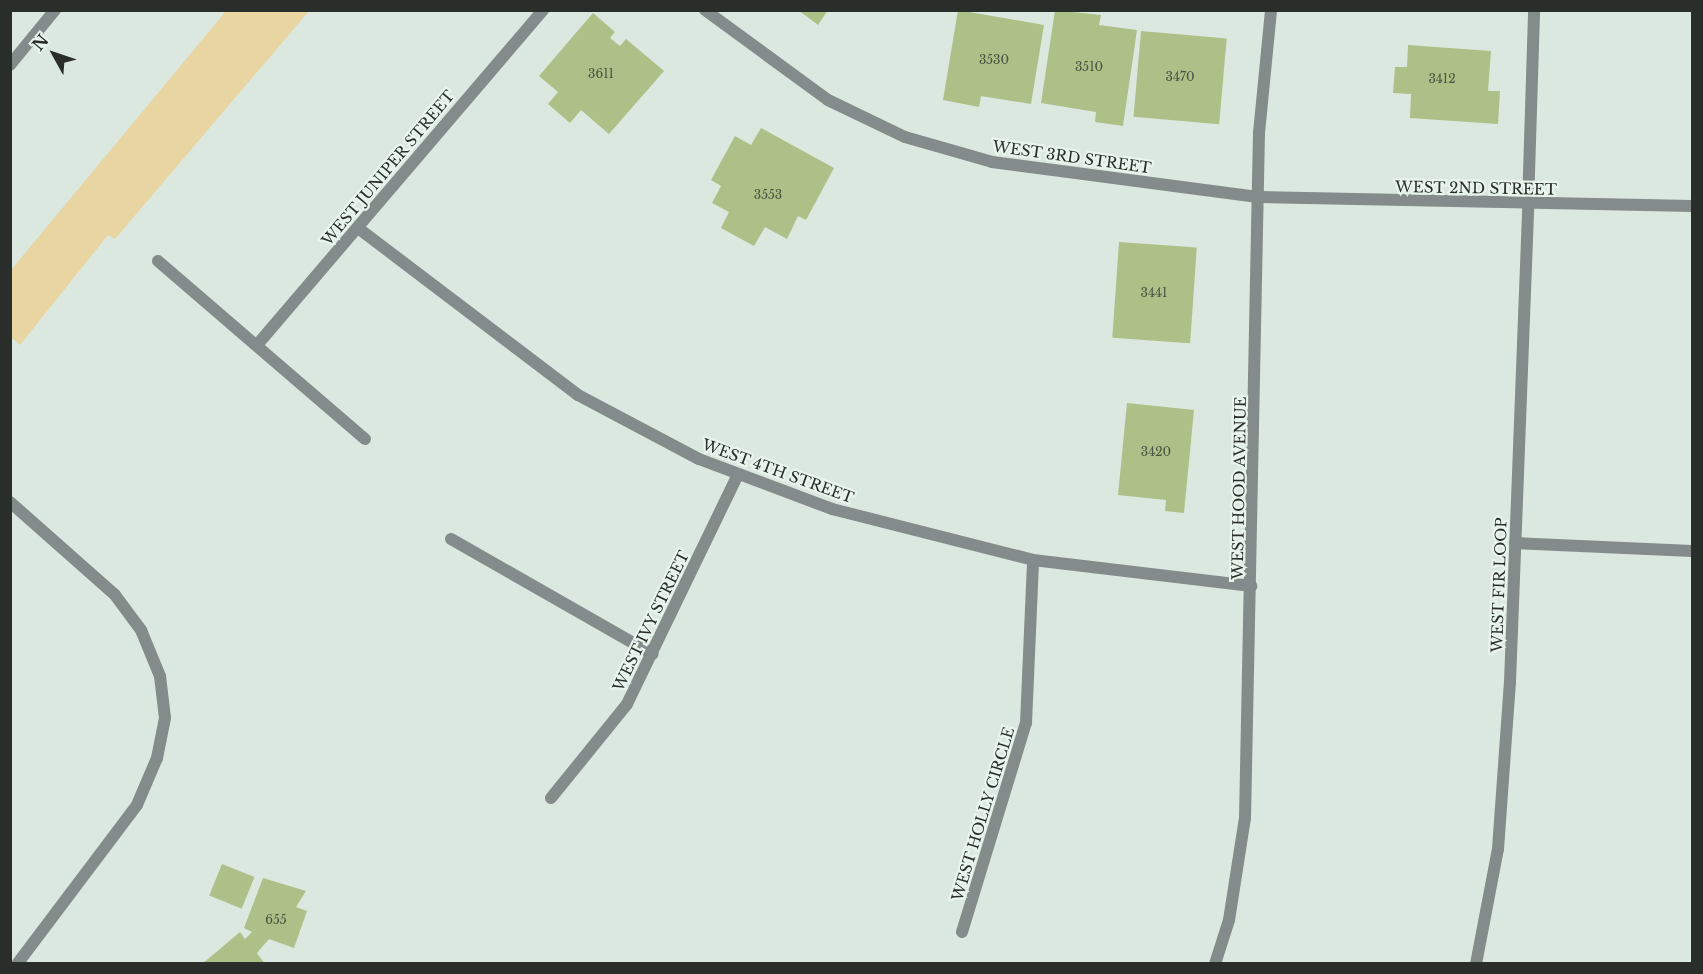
<!DOCTYPE html>
<html>
<head>
<meta charset="utf-8">
<style>
  body { margin:0 }
  #map { position:relative; width:1703px; height:974px; overflow:hidden; background:#dbe8df; font-family:"Libre Baskerville",serif }
  div>[style] { position:absolute }
  [style*='--x'] { left:calc(var(--x)*1px); top:calc(var(--y)*1px); width:calc(var(--w)*1px); rotate:calc(var(--a)*1deg) }
  .green>* { inset:0; background:#e8d5a2 }
  .building>* { inset:0; background:#adc087; transform-origin:0 0 }
  .lane>* { height:12px; margin:-6px; padding:0 6px; transform-origin:6px; border-radius:6px; background:#848b8b }
  .street>* { height:12px; margin:-6px; padding:0 6px; transform-origin:6px; border-radius:6px; background:#848b8b }
  span { translate:-50% -50%; white-space:nowrap; text-align:center; line-height:1.15; -webkit-text-stroke:4.5px #e8f5ec; paint-order:stroke }
  .number-label { font-size:12px; color:#4a5241 }
  .number-label span { -webkit-text-stroke-width:0 }
  .street-label { font-size:15px; color:#292e2a }
  .frame { position:absolute; inset:0; border:12px solid #292e2a; pointer-events:none }
  .north { position:absolute; left:24px; top:24px; width:60px; height:60px; -webkit-text-stroke:4px #e8f5ec; paint-order:stroke; rotate:310deg; font-size:16px; font-weight:700; line-height:24px; text-align:center; color:#292e2a }
  .north::after { content:''; display:block; margin:auto; width:21px; height:27px; background:#292e2a; clip-path:polygon(50% 0,100% 100%,50% 72%,0 100%) }
</style>
</head>
<body>
<div id="map">
  <div class="green">
    <i style="clip-path:polygon(226px 11px,309px 11px,115px 239px,108px 235px,20px 345px,11px 337px,11px 270px)"></i>
  </div>
  <div class="building">
    <i style="clip-path:polygon(798px 10px,828px 10px,818px 25px)"></i>
    <i style="clip-path:polygon(958px 10px,1044px 25px,1031px 104px,981px 96px,979px 107px,943px 100px)"></i>
    <i style="clip-path:polygon(1055px 10px,1101px 15px,1099px 25px,1137px 30px,1123px 126px,1095px 122px,1096px 112px,1041px 103px)"></i>
    <i style="clip-path:polygon(593px 13px,615px 32px,610px 38px,620px 46px,626px 39px,664px 71px,609px 134px,581px 110px,570px 123px,548px 104px,558px 92px,539px 76px)"></i>
    <i style="left:1141px;top:31px;width:86px;height:86px;rotate:5deg"></i>
    <i style="clip-path:polygon(1408px 45px,1491px 51px,1488px 91px,1500px 91px,1498px 124px,1410px 118px,1411px 94px,1393px 93px,1395px 67px,1407px 67px)"></i>
    <i style="clip-path:polygon(761px 128px,834px 168px,806px 220px,798px 216px,787px 239px,765px 227px,754px 246px,721px 228px,729px 212px,712px 203px,721px 186px,711px 180px,735px 136px,751px 145px)"></i>
    <i style="left:1119px;top:242px;width:78px;height:96px;rotate:4deg"></i>
    <i style="clip-path:polygon(1127px 403px,1194px 410px,1184px 513px,1165px 511px,1166px 500px,1118px 495px)"></i>
    <i style="left:222px;top:864px;width:35px;height:34px;rotate:22deg"></i>
    <i style="clip-path:polygon(263px 878px,306px 891px,296px 907px,307px 911px,294px 948px,269px 939px,257px 953px,265px 964px,202px 964px,240px 932px,245px 939px,252px 932px,244px 928px)"></i>
  </div>
  <div class="lane">
    <i style="--x:1528;--y:205;--w:195;--a:-88.2"></i>
    <i style="--x:158;--y:261;--w:273;--a:40.7"></i>
    <i style="--x:10;--y:502;--w:140;--a:41.5"></i>
    <i style="--x:115;--y:595;--w:44;--a:53.4"></i>
    <i style="--x:141;--y:630;--w:50;--a:67.6"></i>
    <i style="--x:160;--y:676;--w:42;--a:83.2"></i>
    <i style="--x:165;--y:718;--w:41;--a:101.3"></i>
    <i style="--x:157;--y:758;--w:51;--a:113.1"></i>
    <i style="--x:137;--y:805;--w:199;--a:127"></i>
    <i style="--x:451;--y:539;--w:232;--a:29.7"></i>
  </div>
  <div class="street">
    <i style="--x:705;--y:10;--w:152;--a:36.2"></i>
    <i style="--x:828;--y:100;--w:85;--a:25.7"></i>
    <i style="--x:905;--y:137;--w:91;--a:16"></i>
    <i style="--x:992;--y:162;--w:268;--a:7.5"></i>
    <i style="--x:1258;--y:197;--w:434;--a:1.2"></i>
    <i style="--x:10;--y:65;--w:71;--a:-50.7"></i>
    <i style="--x:358;--y:228;--w:276;--a:37.2"></i>
    <i style="--x:578;--y:395;--w:137;--a:27.9"></i>
    <i style="--x:699;--y:459;--w:142;--a:20.6"></i>
    <i style="--x:832;--y:509;--w:207;--a:14.2"></i>
    <i style="--x:1033;--y:560;--w:220;--a:6.8"></i>
    <i style="--x:257;--y:345;--w:440;--a:-49.5"></i>
    <i style="--x:1515;--y:543;--w:177;--a:2.6"></i>
    <i style="--x:551;--y:798;--w:121;--a:-51"></i>
    <i style="--x:627;--y:704;--w:255;--a:-64.2"></i>
    <i style="--x:962;--y:932;--w:219;--a:-73"></i>
    <i style="--x:1026;--y:723;--w:163;--a:-87.5"></i>
    <i style="--x:1215;--y:964;--w:46;--a:-72.3"></i>
    <i style="--x:1229;--y:920;--w:103;--a:-81.1"></i>
    <i style="--x:1245;--y:818;--w:685;--a:-88.83"></i>
    <i style="--x:1259;--y:133;--w:124;--a:-84.4"></i>
    <i style="--x:1476;--y:964;--w:117;--a:-79.2"></i>
    <i style="--x:1498;--y:849;--w:167;--a:-85.9"></i>
    <i style="--x:1510;--y:682;--w:477;--a:-87.8"></i>
  </div>
  <div class="number-label">
    <span style="left:994px;top:60px">3530</span>
    <span style="left:1089px;top:67px">3510</span>
    <span style="left:601px;top:74px">3611</span>
    <span style="left:1180px;top:77px">3470</span>
    <span style="left:1442px;top:79px">3412</span>
    <span style="left:768px;top:195px">3553</span>
    <span style="left:1154px;top:293px">3441</span>
    <span style="left:1156px;top:452px">3420</span>
    <span style="left:276px;top:920px">655</span>
  </div>
  <div class="street-label">
    <span style="left:1072px;top:157px;rotate:8deg">WEST 3RD STREET</span>
    <span style="left:388px;top:168px;rotate:-50deg">WEST JUNIPER STREET</span>
    <span style="left:1476px;top:188px;rotate:1deg">WEST 2ND STREET</span>
    <span style="left:778px;top:471px;rotate:20deg">WEST 4TH STREET</span>
    <span style="left:1239px;top:488px;rotate:-89deg">WEST HOOD AVENUE</span>
    <span style="left:1499px;top:585px;rotate:-88deg">WEST FIR LOOP</span>
    <span style="left:651px;top:621px;rotate:-64deg">WEST IVY STREET</span>
    <span style="left:983px;top:814px;rotate:-73deg">WEST HOLLY CIRCLE</span>
  </div>
  <div class="frame"></div>
  <div class="north">N</div>
</div>
</body>
</html>
